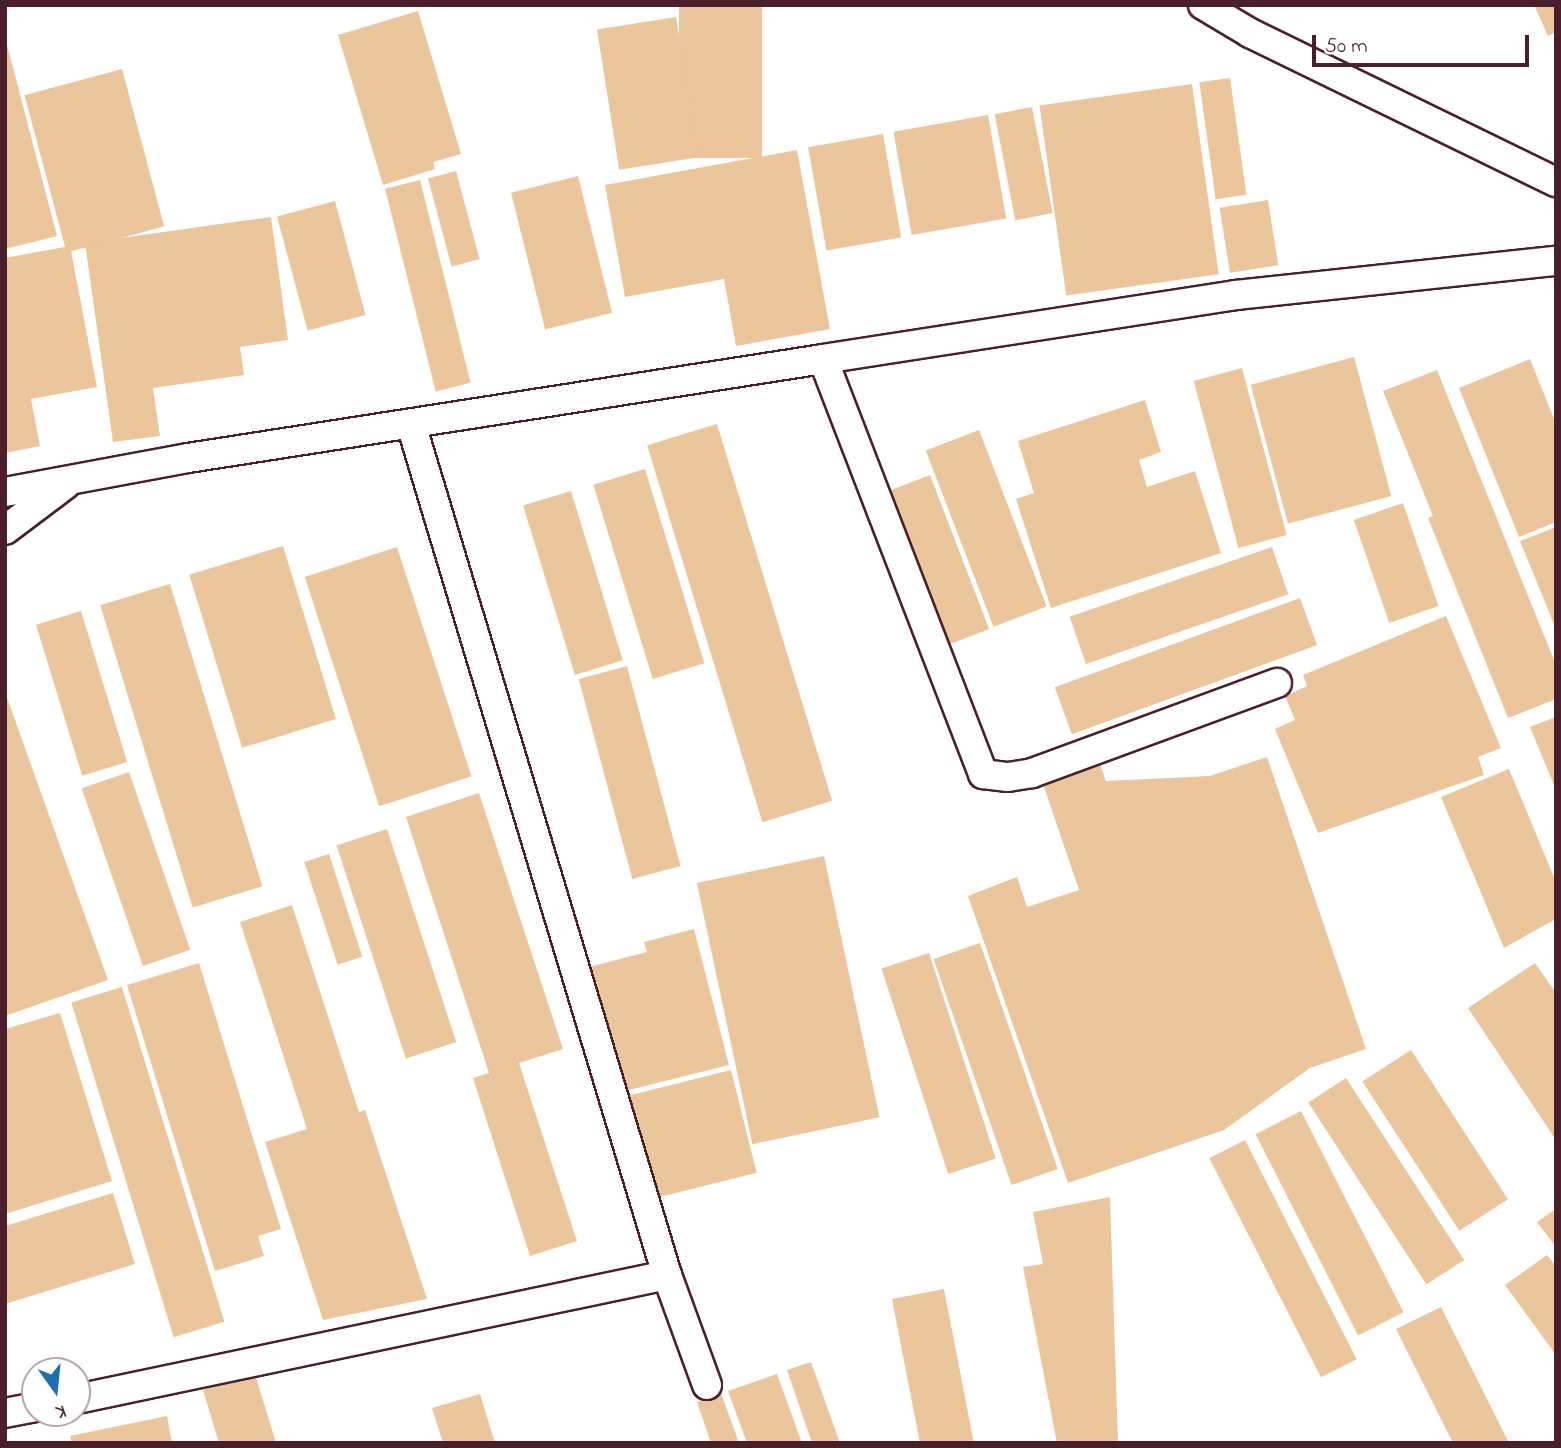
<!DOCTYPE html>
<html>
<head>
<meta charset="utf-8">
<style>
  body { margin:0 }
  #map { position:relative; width:1561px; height:1448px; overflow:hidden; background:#fff; font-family:"Indie Flower",sans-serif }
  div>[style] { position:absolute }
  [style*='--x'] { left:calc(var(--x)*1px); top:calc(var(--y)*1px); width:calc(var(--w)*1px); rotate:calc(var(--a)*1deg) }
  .building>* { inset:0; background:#ebc59b; transform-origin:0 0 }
  .roads { filter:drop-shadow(2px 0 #4a1f2b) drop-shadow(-2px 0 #4a1f2b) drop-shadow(0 2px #4a1f2b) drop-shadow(0 -2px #4a1f2b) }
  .minor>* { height:28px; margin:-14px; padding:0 14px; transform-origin:14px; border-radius:14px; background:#fff }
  span { translate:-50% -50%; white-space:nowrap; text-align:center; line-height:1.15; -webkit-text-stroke:5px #fff; paint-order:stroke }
  .frame { position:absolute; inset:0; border:7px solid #4a1f2b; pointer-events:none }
  .north { position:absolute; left:21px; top:1357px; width:70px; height:70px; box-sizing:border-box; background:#fff; border:2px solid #b7a5aa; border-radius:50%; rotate:165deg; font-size:19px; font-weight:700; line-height:28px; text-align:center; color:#4a1f2b }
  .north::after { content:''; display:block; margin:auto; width:24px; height:32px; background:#1f6fb2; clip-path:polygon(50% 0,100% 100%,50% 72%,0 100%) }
  .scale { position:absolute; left:1312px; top:35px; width:217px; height:32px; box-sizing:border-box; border:4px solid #4a1f2b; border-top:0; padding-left:9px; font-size:21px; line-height:24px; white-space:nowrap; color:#4a1f2b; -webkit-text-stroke:5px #fff; paint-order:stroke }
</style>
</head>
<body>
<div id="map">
  <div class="building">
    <i style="left:679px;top:5px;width:83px;height:153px"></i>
    <i style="clip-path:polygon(1534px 5px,1556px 5px,1556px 32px,1548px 36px)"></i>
    <i style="clip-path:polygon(418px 11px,461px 154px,433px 162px,435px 169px,383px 185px,338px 35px)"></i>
    <i style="left:676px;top:17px;width:142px;height:80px;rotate:81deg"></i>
    <i style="clip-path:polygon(5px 37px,57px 236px,5px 249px)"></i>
    <i style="left:122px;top:69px;width:163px;height:101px;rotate:75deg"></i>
    <i style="left:1230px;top:78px;width:118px;height:31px;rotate:82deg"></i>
    <i style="left:1192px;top:84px;width:192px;height:154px;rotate:82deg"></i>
    <i style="left:1032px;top:107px;width:108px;height:38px;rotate:79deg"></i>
    <i style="left:988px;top:115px;width:105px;height:96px;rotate:80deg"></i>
    <i style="left:883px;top:134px;width:105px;height:76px;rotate:80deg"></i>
    <i style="clip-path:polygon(797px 150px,830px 329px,736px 346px,724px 279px,625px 297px,605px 185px)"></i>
    <i style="left:456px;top:171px;width:91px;height:29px;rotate:75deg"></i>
    <i style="left:578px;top:176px;width:141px;height:69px;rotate:76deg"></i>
    <i style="left:420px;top:180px;width:209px;height:36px;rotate:76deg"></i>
    <i style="left:1268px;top:200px;width:66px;height:49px;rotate:81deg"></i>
    <i style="left:335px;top:201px;width:118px;height:60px;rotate:75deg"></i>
    <i style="clip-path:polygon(271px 217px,288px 340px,240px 347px,244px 375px,153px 388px,160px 436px,113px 442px,85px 243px)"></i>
    <i style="clip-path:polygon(70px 246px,97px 387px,31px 399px,40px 446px,5px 453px,5px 258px)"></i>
    <i style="left:1354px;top:357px;width:144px;height:107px;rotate:75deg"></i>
    <i style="clip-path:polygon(1530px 359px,1556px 424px,1556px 522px,1519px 537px,1459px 388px)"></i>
    <i style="left:1242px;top:368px;width:173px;height:50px;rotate:75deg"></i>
    <i style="clip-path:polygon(1437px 370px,1556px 665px,1556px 699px,1508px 718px,1428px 518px,1433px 516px,1383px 391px)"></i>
    <i style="clip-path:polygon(1145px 400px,1161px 452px,1139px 460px,1147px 487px,1195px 471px,1221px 553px,1051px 608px,1016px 499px,1034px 493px,1018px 441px)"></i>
    <i style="left:717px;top:424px;width:394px;height:73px;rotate:73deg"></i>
    <i style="left:979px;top:430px;width:189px;height:57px;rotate:69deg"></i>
    <i style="left:645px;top:469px;width:203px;height:54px;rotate:73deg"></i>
    <i style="left:930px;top:475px;width:165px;height:45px;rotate:69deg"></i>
    <i style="left:571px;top:491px;width:177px;height:50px;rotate:73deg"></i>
    <i style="left:1403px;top:503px;width:109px;height:52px;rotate:71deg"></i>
    <i style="clip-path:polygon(1556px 527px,1556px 629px,1520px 541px)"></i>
    <i style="left:283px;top:546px;width:181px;height:98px;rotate:73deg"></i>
    <i style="left:397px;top:547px;width:241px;height:97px;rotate:72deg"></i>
    <i style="left:1272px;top:547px;width:50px;height:214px;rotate:71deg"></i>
    <i style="left:170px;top:584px;width:316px;height:73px;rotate:73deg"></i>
    <i style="left:1300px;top:598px;width:50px;height:261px;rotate:70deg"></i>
    <i style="left:81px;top:611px;width:158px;height:47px;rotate:73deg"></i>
    <i style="clip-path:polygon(1446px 616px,1501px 748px,1478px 757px,1484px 775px,1318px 833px,1275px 729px,1295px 720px,1285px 696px,1307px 686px,1303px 675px)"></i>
    <i style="left:627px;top:666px;width:207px;height:50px;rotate:75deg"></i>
    <i style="clip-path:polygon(5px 692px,108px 980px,5px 1016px)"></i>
    <i style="clip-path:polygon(1556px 717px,1556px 790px,1530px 727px)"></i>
    <i style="clip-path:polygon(1267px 757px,1366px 1049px,1310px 1068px,1224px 1130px,1068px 1183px,968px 896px,1017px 877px,1027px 907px,1079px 890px,1042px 781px,1099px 761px,1106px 781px,1210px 776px)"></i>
    <i style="clip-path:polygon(1509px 769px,1556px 882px,1556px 919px,1504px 948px,1441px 797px)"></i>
    <i style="left:129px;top:772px;width:188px;height:50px;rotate:71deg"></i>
    <i style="clip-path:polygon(479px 793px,563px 1049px,519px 1063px,577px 1241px,530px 1256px,473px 1078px,489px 1073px,406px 817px)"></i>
    <i style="left:387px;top:829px;width:224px;height:53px;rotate:72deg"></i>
    <i style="left:329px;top:854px;width:108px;height:26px;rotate:72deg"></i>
    <i style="left:824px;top:856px;width:267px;height:130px;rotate:78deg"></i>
    <i style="clip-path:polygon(292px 905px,359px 1112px,365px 1110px,427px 1299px,323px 1320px,265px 1142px,307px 1129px,240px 922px)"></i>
    <i style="clip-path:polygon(694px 929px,729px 1065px,621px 1092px,589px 967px,647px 952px,644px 942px)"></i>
    <i style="left:980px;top:943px;width:239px;height:49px;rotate:71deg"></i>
    <i style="left:929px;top:953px;width:216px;height:50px;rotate:72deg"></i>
    <i style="clip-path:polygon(199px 963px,281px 1229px,258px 1236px,264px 1256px,215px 1271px,127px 985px)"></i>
    <i style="clip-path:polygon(1535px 963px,1556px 993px,1556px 1140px,1468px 1008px)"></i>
    <i style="left:122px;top:987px;width:350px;height:53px;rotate:73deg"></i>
    <i style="clip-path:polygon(60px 1013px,112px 1181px,5px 1214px,5px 1029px)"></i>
    <i style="left:1411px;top:1050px;width:178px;height:58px;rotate:57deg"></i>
    <i style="left:731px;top:1070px;width:106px;height:105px;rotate:76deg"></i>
    <i style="left:1346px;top:1078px;width:217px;height:45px;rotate:57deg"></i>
    <i style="left:1301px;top:1111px;width:226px;height:51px;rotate:63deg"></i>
    <i style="left:1245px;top:1140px;width:246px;height:40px;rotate:63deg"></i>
    <i style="clip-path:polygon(113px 1193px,135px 1264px,5px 1304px,5px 1226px)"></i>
    <i style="clip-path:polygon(1110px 1197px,1118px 1443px,1057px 1443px,1023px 1267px,1043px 1264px,1033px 1212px)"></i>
    <i style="clip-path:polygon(1556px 1209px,1556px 1247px,1537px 1222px)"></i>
    <i style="clip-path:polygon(1547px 1255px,1556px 1266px,1556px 1355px,1505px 1285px)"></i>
    <i style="left:944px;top:1289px;width:157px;height:53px;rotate:79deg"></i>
    <i style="clip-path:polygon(1441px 1307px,1509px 1443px,1453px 1443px,1396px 1329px)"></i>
    <i style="clip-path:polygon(811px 1362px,840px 1443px,812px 1443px,787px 1370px)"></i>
    <i style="clip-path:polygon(255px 1374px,276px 1443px,219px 1443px,203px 1390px)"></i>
    <i style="clip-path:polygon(777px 1374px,802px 1443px,747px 1443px,728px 1391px)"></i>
    <i style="clip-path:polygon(721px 1393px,739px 1443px,711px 1443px,697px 1402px)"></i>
    <i style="clip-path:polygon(480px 1394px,495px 1443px,443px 1443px,432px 1408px)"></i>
    <i style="clip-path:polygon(167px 1416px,172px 1443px,72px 1443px,70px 1436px)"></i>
  </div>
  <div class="roads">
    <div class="minor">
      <i style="--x:1203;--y:5;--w:55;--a:30.8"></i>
      <i style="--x:1250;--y:33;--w:340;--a:26"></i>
      <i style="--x:823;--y:359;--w:418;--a:-8.8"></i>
      <i style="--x:1236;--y:295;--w:322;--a:-6.1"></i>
      <i style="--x:411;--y:424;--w:889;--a:73.26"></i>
      <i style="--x:667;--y:1275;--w:117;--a:70"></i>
      <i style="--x:5;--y:492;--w:186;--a:-10.5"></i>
      <i style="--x:188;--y:458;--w:643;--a:-8.86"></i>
      <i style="--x:823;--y:359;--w:445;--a:68.9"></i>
      <i style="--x:983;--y:774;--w:25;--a:7"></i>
      <i style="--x:1008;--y:777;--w:24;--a:-9"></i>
      <i style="--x:1032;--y:773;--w:261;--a:-20.2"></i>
      <i style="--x:5;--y:530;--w:76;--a:-37"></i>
      <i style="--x:77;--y:1399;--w:603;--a:-11.87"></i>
      <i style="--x:5;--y:1413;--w:31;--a:-11"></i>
    </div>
  </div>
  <div class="frame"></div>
  <div class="north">K</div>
  <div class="scale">50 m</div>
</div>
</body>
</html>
